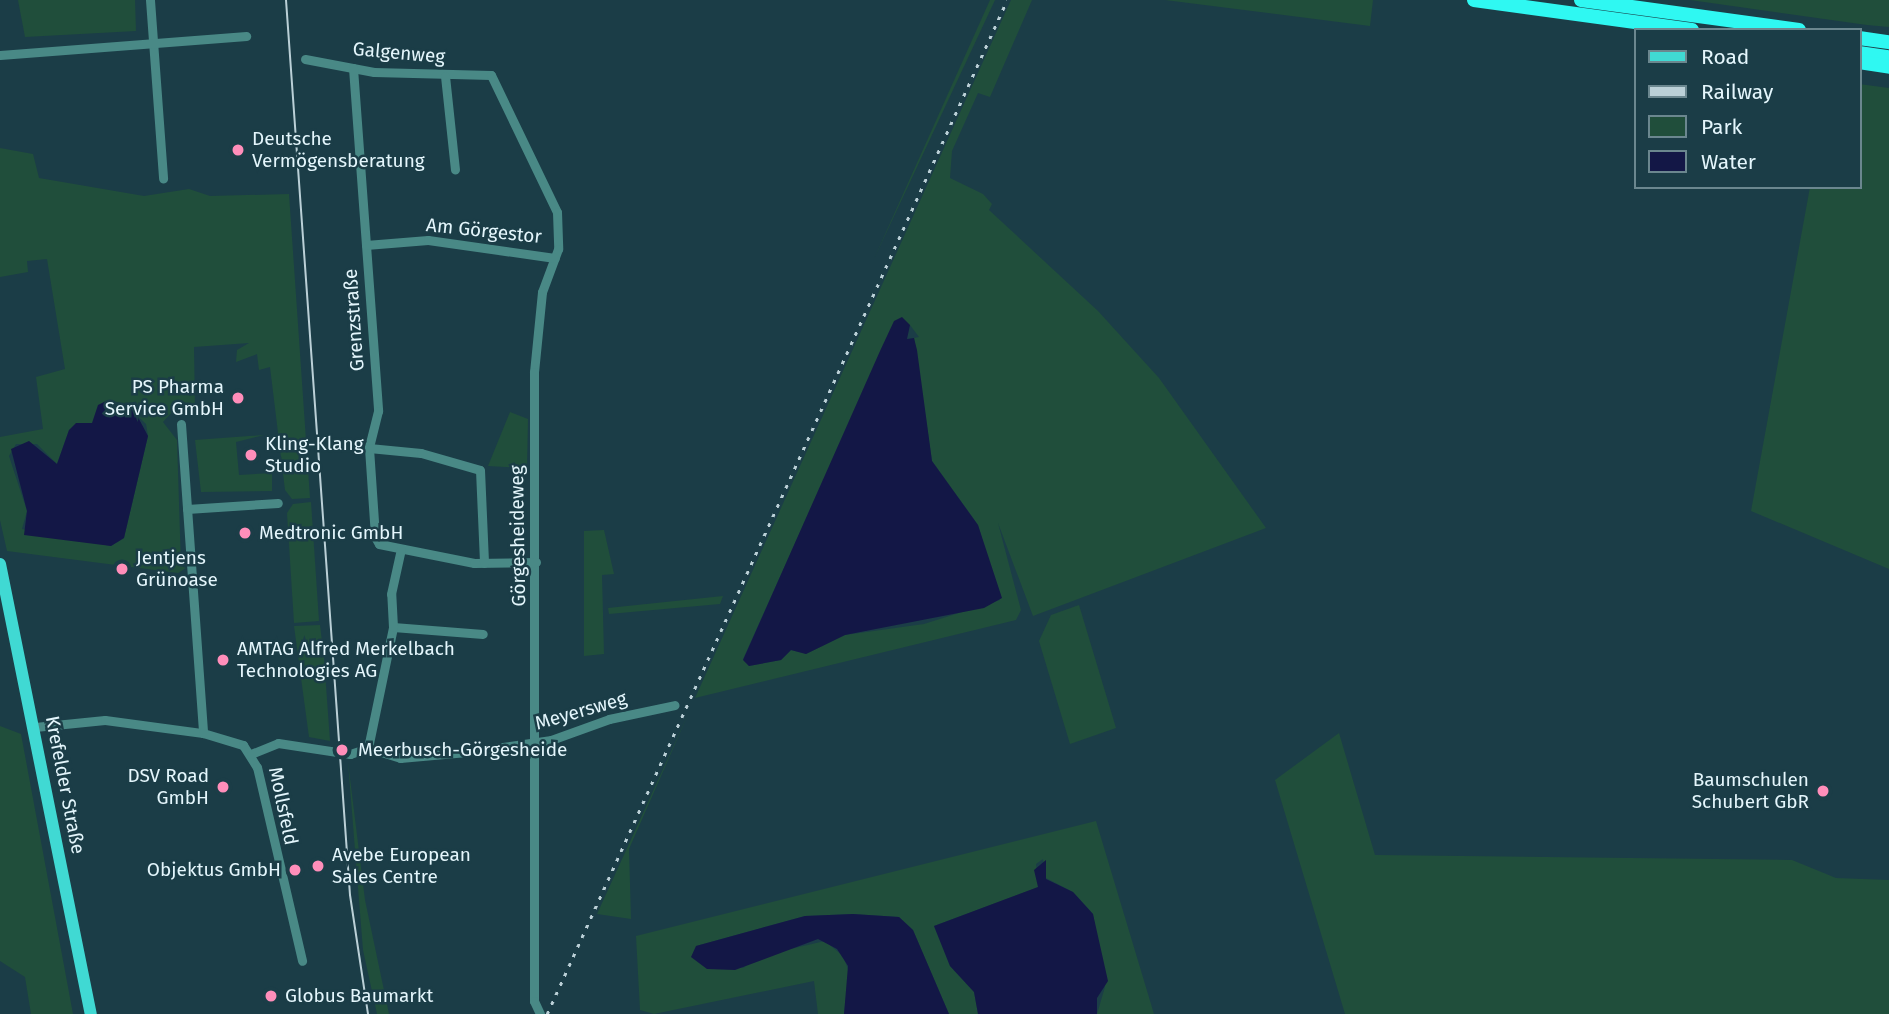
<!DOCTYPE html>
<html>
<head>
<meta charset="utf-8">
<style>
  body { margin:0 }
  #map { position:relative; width:1889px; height:1014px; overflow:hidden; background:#1b3d47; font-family:"Fira Sans",sans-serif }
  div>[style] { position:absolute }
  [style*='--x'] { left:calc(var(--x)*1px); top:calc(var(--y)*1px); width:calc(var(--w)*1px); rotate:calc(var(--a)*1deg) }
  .green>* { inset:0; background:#204e3b }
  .water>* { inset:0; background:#131746 }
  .minor>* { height:9px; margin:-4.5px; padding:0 4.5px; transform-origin:4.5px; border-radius:4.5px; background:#498986 }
  .major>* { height:12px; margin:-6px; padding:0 6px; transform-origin:6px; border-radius:6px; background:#40d9d3 }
  .highway>* { height:14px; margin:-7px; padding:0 7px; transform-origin:7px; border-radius:7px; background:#2ff8f2 }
  .tram>* { height:2px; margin:-1px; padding:0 1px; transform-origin:1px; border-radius:1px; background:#bbd0d7 }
  .rail>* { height:2.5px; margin-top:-1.25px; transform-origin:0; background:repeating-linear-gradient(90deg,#bbd0d7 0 3.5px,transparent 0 10.5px) }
  .dots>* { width:19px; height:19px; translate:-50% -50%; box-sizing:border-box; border:4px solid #1b3d47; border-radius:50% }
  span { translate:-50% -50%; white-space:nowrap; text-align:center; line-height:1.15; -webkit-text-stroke:5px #1b3d47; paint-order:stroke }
  .street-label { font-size:19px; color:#e4f6fc }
  .poi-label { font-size:19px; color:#e4f6fc }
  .left { translate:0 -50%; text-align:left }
  .right { translate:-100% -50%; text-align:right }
  .legend { position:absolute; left:1634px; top:28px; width:228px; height:161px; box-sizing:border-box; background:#1b3d47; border:2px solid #6b878f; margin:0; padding:9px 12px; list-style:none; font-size:21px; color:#e4f6fc }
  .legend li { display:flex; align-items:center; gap:14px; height:35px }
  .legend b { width:35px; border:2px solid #6b878f }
</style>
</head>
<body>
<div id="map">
  <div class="green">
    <i style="clip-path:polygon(18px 0,135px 0,136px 31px,25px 37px)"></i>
    <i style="clip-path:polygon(990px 0,995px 0,874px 259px)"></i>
    <i style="clip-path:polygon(evenodd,1011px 0,1032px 0,990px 97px,978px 93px,952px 151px,950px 178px,983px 194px,992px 204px,989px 210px,1098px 311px,1159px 378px,1266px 528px,1033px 616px,998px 523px,1021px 610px,1016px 620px,695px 698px,1011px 0,910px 325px,919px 337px,914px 338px,932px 461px,978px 525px,1000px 600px,924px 624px,845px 635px,806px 654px,791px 650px,781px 660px,749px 666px,743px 659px,870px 377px,910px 325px)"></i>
    <i style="clip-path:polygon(1165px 0,1373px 0,1370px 26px)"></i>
    <i style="clip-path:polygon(1690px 0,1889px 0,1889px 27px,1867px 25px)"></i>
    <i style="clip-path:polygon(1859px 84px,1889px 88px,1889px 569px,1751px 511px,1810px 187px,1859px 187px)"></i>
    <i style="clip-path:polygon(evenodd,0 148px,33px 154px,39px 178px,144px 196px,189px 189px,210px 196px,289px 194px,310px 498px,292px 499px,285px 490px,270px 367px,259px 370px,257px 354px,236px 362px,237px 350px,249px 343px,194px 347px,195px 409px,174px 410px,163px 422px,177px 440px,181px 566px,186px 568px,178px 573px,7px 551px,0 520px,0 437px,43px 429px,36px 377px,65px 369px,47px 259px,27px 261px,28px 272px,0 277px,0 148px,106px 401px,124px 403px,146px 424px,148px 436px,124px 538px,111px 546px,22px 529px,27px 511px,9px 456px,16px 444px,37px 444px,57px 464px,69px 430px,92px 424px,106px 401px)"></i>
    <i style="clip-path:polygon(510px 412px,528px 419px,527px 468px,488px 466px)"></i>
    <i style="clip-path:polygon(264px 435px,236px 442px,239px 475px,272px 473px,272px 491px,201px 492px,195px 440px)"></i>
    <i style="clip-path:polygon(311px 502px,319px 621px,294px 623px,287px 513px,293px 504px)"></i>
    <i style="clip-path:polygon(604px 530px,614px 574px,602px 575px,604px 654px,584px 656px,584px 531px)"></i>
    <i style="clip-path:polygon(723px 596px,720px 604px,609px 614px,608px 608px)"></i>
    <i style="clip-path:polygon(1079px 605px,1116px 728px,1070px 744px,1039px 641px,1051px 615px)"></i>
    <i style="clip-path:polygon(320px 625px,324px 658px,330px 741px,309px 737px,294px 626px)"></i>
    <i style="clip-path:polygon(690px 710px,629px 849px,631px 919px,597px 914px)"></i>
    <i style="clip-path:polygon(0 726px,21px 734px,73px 1014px,31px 1014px,25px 977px,0 961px)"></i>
    <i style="clip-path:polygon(1339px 733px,1375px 855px,1792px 860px,1836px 878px,1889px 880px,1889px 1014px,1345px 1014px,1275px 780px)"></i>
    <i style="clip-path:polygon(348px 762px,365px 900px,389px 1014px,377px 1014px,363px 950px)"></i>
    <i style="clip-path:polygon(1096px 821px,1154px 1014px,1097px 1014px,1105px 987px,1093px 914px,1073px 892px,1046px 878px,1043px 859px,1036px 864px,1039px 887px,934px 926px,950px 966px,974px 992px,978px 1014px,949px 1014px,913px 930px,899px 917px,853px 914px,805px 916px,696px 946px,743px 968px,760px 956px,825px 941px,843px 956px,849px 972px,844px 1014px,818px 1014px,814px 981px,654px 1014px,640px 1010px,636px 936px)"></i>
  </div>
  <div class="water">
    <i style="clip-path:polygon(902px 317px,910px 325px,907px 339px,914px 338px,917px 350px,932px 461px,978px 525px,1002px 598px,984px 608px,845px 635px,806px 654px,791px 650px,781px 660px,749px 666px,743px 660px,880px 351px,894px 321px)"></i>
    <i style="clip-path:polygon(106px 401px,132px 406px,148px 436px,124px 538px,111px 546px,24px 535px,27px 511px,11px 449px,29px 441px,57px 464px,69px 430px,76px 423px,92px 423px,98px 405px)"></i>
    <i style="clip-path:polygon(1046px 860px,1046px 879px,1073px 892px,1093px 914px,1108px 981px,1097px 998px,1097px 1014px,978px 1014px,974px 992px,950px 966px,934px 926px,1038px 887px,1034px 870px)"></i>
    <i style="clip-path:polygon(853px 914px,899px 917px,913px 930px,949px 1014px,844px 1014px,848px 966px,837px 949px,818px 939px,735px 970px,707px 969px,691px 957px,696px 946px,805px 916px)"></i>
  </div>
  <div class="minor">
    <i style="--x:150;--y:0;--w:179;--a:85.8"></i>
    <i style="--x:0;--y:55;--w:247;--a:-4.4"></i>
    <i style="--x:305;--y:59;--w:70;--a:10.7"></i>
    <i style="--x:374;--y:72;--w:117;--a:1.5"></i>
    <i style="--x:491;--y:75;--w:152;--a:64.3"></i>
    <i style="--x:557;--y:212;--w:37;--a:88"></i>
    <i style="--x:558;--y:249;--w:46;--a:110.4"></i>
    <i style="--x:542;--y:292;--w:80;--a:95.7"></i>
    <i style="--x:534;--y:372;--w:629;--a:90"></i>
    <i style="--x:534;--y:1001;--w:14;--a:65"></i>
    <i style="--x:353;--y:68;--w:344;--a:85.8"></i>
    <i style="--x:378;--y:411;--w:38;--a:104"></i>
    <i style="--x:369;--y:448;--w:89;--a:86.1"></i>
    <i style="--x:375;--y:537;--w:8;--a:60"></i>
    <i style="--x:379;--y:544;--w:97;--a:11.3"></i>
    <i style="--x:474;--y:563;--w:62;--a:-0.9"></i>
    <i style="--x:445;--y:76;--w:94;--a:83.9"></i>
    <i style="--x:366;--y:245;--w:62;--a:-4.6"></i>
    <i style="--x:428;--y:240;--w:128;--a:8.1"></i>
    <i style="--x:181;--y:424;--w:310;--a:85.9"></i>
    <i style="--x:369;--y:448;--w:52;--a:5.5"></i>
    <i style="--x:421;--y:453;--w:61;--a:16.1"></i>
    <i style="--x:480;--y:470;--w:93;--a:87.5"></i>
    <i style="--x:187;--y:509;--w:91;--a:-3.8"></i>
    <i style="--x:393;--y:627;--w:90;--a:4.4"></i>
    <i style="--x:35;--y:727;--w:70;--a:-5.7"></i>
    <i style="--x:105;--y:720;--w:99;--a:7.6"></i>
    <i style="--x:203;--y:733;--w:42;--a:16.7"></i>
    <i style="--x:243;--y:745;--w:26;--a:58"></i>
    <i style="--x:257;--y:767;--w:199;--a:76.9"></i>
    <i style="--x:368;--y:748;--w:124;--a:-78.3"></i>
    <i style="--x:393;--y:627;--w:33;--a:-93"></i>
    <i style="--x:391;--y:594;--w:46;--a:-77.5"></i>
    <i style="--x:251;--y:754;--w:29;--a:-22"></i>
    <i style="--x:278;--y:743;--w:73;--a:8.7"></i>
    <i style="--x:350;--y:754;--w:19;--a:-18"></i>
    <i style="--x:368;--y:748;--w:34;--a:17"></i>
    <i style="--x:400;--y:758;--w:67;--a:-5.1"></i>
    <i style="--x:467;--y:752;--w:85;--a:-8.1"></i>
    <i style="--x:551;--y:740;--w:62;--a:-19.9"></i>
    <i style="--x:609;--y:719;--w:67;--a:-12"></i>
  </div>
  <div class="major">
    <i style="--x:0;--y:564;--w:459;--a:78.6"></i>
  </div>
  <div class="highway">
    <i style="--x:1474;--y:0;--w:220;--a:7.8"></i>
    <i style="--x:1581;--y:0;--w:220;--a:7.8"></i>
    <i style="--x:1859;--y:38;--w:30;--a:8"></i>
    <i style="--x:1859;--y:53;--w:30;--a:8"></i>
    <i style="--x:1859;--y:62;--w:30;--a:9"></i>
  </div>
  <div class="tram">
    <i style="--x:286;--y:0;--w:897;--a:85.91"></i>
    <i style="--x:350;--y:895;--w:120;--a:81.4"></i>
  </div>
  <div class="rail">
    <i style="--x:547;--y:1014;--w:1113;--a:-65.6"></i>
  </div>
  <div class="dots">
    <i style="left:238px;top:150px;background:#ff8eba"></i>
    <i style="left:238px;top:398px;background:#ff8eba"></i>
    <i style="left:251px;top:455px;background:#ff8eba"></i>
    <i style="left:245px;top:533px;background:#ff8eba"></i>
    <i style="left:122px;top:569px;background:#ff8eba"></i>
    <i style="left:223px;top:660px;background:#ff8eba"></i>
    <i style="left:342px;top:750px;background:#ff8eba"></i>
    <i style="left:223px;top:787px;background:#ff8eba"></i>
    <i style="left:1823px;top:791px;background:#ff8eba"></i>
    <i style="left:318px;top:866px;background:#ff8eba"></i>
    <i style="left:295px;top:870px;background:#ff8eba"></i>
    <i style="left:271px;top:996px;background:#ff8eba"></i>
  </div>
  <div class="street-label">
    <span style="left:399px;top:53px;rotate:5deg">Galgenweg</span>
    <span style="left:484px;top:231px;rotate:6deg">Am Görgestor</span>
    <span style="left:354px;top:320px;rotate:-94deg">Grenzstraße</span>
    <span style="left:518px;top:536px;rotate:-91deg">Görgesheideweg</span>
    <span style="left:581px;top:711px;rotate:-16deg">Meyersweg</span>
    <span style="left:65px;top:785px;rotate:79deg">Krefelder Straße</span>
    <span style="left:283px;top:806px;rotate:78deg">Mollsfeld</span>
  </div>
  <div class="poi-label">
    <span class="left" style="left:252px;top:150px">Deutsche<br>Vermögensberatung</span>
    <span class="right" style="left:224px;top:398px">PS Pharma<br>Service GmbH</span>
    <span class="left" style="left:265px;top:455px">Kling-Klang<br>Studio</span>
    <span class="left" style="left:259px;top:533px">Medtronic GmbH</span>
    <span class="left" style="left:136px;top:569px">Jentjens<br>Grünoase</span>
    <span class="left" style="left:237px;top:660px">AMTAG Alfred Merkelbach<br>Technologies AG</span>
    <span class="left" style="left:358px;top:750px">Meerbusch-Görgesheide</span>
    <span class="right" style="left:209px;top:787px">DSV Road<br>GmbH</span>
    <span class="right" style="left:1809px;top:791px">Baumschulen<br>Schubert GbR</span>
    <span class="left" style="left:332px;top:866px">Avebe European<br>Sales Centre</span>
    <span class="right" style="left:281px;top:870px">Objektus GmbH</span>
    <span class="left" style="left:285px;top:996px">Globus Baumarkt</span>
  </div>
  <ul class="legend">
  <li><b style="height:9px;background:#40d9d3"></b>Road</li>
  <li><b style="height:9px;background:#bbd0d7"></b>Railway</li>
  <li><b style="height:19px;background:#204e3b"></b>Park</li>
  <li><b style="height:19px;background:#131746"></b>Water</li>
  </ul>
</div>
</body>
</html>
